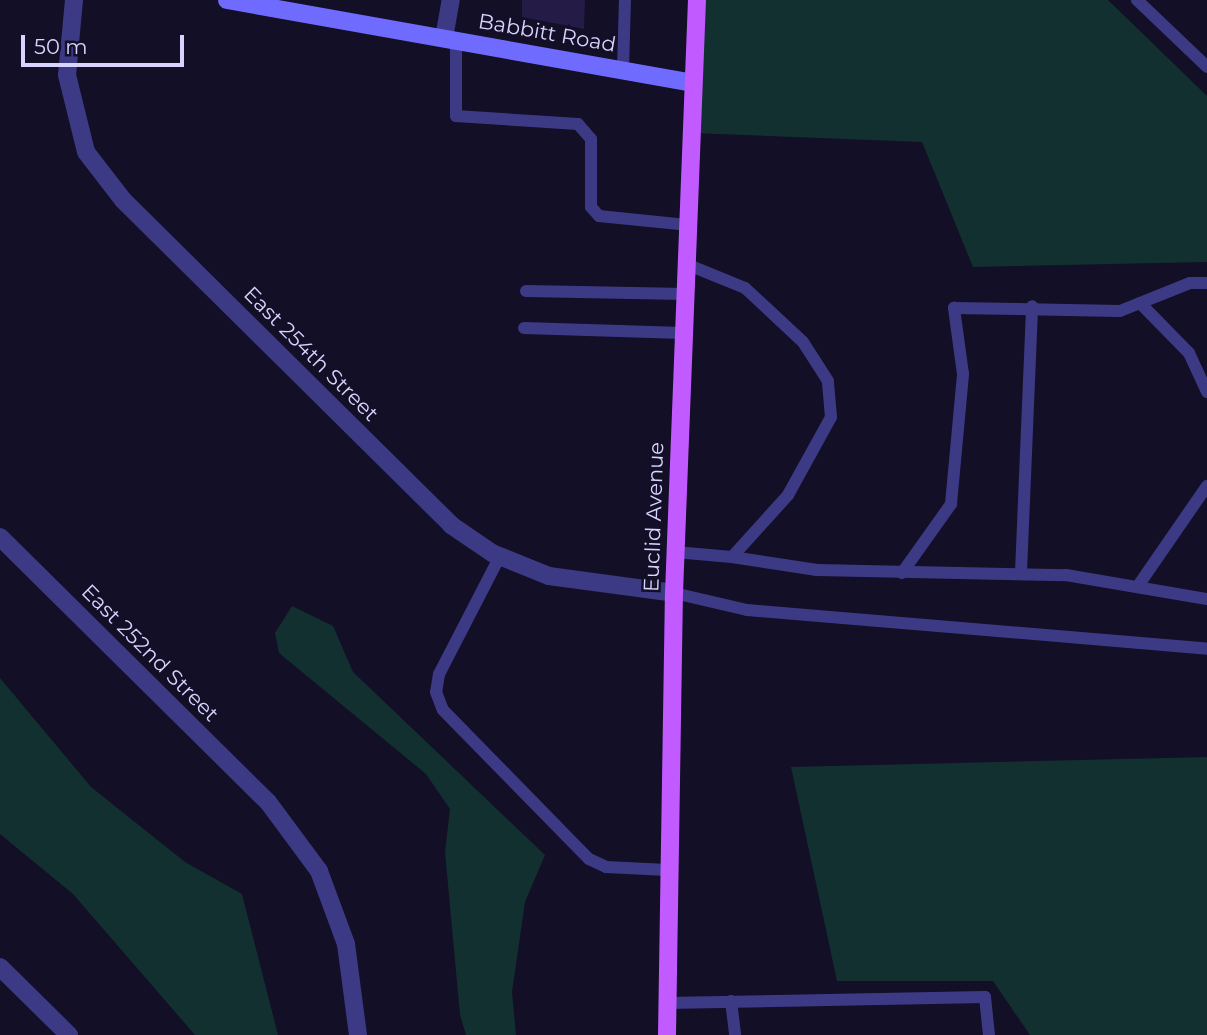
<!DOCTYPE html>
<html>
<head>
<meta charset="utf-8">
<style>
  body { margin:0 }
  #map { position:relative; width:1207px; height:1035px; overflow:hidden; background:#130f26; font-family:Montserrat,sans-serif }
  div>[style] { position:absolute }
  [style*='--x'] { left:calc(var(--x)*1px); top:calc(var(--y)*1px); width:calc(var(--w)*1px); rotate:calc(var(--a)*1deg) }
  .green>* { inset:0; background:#12302f }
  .building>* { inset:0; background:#241b47 }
  .lane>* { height:12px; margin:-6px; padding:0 6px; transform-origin:6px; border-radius:6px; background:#3d3a85 }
  .street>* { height:18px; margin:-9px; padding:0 9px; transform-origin:9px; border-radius:9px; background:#3d3a85 }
  .secondary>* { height:18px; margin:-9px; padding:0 9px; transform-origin:9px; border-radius:9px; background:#6f6bff }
  .primary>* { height:18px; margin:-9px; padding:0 9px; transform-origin:9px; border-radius:9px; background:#c25bff }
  span { translate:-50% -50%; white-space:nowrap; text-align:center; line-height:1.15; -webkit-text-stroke:5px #130f26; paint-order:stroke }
  .street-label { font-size:21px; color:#d9d4ff }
  .scale { position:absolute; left:21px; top:35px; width:163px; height:32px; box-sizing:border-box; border:4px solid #d9d4ff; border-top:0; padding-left:9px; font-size:21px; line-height:24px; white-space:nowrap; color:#d9d4ff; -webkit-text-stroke:5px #130f26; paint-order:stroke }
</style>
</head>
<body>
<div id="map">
  <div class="green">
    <i style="clip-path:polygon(697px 0,1108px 0,1207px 96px,1207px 262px,973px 267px,922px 142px,691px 133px)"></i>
    <i style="clip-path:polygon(292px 606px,333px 626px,353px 672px,545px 855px,525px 902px,512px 992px,516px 1035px,466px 1035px,460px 1015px,445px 852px,450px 809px,426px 774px,279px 653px,275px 633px)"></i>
    <i style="clip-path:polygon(0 678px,91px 787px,185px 862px,242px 894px,278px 1035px,195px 1035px,73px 894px,0 834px)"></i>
    <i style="clip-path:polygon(1207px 757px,1207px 1035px,1030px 1035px,993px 981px,837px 981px,791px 767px)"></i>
  </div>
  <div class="building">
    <i style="clip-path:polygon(522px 0,585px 0,584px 29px,522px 17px)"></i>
  </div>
  <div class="lane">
    <i style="--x:1137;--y:0;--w:97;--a:43.7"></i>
    <i style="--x:456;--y:40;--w:76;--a:90"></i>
    <i style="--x:456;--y:116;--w:122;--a:3.8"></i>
    <i style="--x:578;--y:124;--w:20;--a:49"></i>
    <i style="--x:591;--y:139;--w:68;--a:90"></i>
    <i style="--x:591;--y:207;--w:12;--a:48"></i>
    <i style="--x:599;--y:216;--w:88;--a:5.8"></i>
    <i style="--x:623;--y:70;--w:70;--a:-88.4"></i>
    <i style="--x:526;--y:291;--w:159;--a:1.1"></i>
    <i style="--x:1140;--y:303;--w:70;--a:45.6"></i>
    <i style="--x:1189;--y:353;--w:43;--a:65.2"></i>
    <i style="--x:524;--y:328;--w:159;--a:1.8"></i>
    <i style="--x:675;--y:552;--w:57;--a:5"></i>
    <i style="--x:732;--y:557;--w:84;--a:-47.9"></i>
    <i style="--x:788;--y:495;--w:89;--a:-61.1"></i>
    <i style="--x:831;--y:417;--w:36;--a:-95"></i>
    <i style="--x:828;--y:381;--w:46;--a:-122.7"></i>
    <i style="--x:803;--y:342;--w:79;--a:-137"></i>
    <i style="--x:745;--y:288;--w:64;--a:-157.9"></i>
    <i style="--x:500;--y:556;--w:133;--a:117.3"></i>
    <i style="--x:439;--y:674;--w:18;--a:99"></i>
    <i style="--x:436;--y:692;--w:19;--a:69"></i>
    <i style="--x:443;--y:710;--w:209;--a:45.6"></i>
    <i style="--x:589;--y:859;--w:19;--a:25"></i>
    <i style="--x:606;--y:867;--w:61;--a:2.8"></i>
    <i style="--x:732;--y:557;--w:86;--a:8.7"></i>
    <i style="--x:817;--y:570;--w:249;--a:1.2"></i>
    <i style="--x:1066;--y:575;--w:143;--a:9.7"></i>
    <i style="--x:1021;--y:572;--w:266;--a:-87.6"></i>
    <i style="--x:902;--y:573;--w:85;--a:-54.6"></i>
    <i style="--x:951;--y:504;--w:131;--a:-84.7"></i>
    <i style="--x:963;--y:374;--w:67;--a:-97.8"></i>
    <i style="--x:954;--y:308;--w:166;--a:1"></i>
    <i style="--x:1120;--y:311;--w:75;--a:-21.8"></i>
    <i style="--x:1190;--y:283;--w:17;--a:0"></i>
    <i style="--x:1140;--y:583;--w:118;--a:-55.4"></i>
    <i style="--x:674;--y:593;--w:75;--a:13.1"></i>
    <i style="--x:747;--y:610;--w:462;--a:4.8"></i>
    <i style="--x:731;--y:1001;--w:34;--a:83"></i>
    <i style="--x:667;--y:1003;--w:318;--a:-1.1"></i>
    <i style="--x:985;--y:997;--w:38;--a:84"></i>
  </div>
  <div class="street">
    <i style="--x:74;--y:0;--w:75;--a:95.3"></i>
    <i style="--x:67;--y:75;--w:79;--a:76.1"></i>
    <i style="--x:86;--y:152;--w:61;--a:52.4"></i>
    <i style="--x:123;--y:200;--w:462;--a:44.7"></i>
    <i style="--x:451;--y:525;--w:50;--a:34.3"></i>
    <i style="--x:492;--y:553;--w:61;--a:22"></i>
    <i style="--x:549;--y:576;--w:126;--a:7.7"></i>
    <i style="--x:444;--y:38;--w:39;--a:-80"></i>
    <i style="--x:0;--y:537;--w:377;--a:44.7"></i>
    <i style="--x:268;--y:802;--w:86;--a:53.5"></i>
    <i style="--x:319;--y:871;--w:78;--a:69.7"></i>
    <i style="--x:346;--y:944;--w:92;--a:82.5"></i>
    <i style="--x:0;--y:967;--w:97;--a:44.6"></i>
  </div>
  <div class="secondary">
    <i style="--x:227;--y:0;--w:473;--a:10.1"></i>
  </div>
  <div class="primary">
    <i style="--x:667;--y:1035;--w:442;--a:-89.1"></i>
    <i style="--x:674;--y:593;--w:593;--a:-87.78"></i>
  </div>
  <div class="street-label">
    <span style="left:547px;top:33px;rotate:10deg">Babbitt Road</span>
    <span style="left:311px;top:354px;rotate:45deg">East 254th Street</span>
    <span style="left:654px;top:517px;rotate:-88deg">Euclid Avenue</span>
    <span style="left:150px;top:653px;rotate:45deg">East 252nd Street</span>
  </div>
  <div class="scale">50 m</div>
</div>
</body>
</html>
